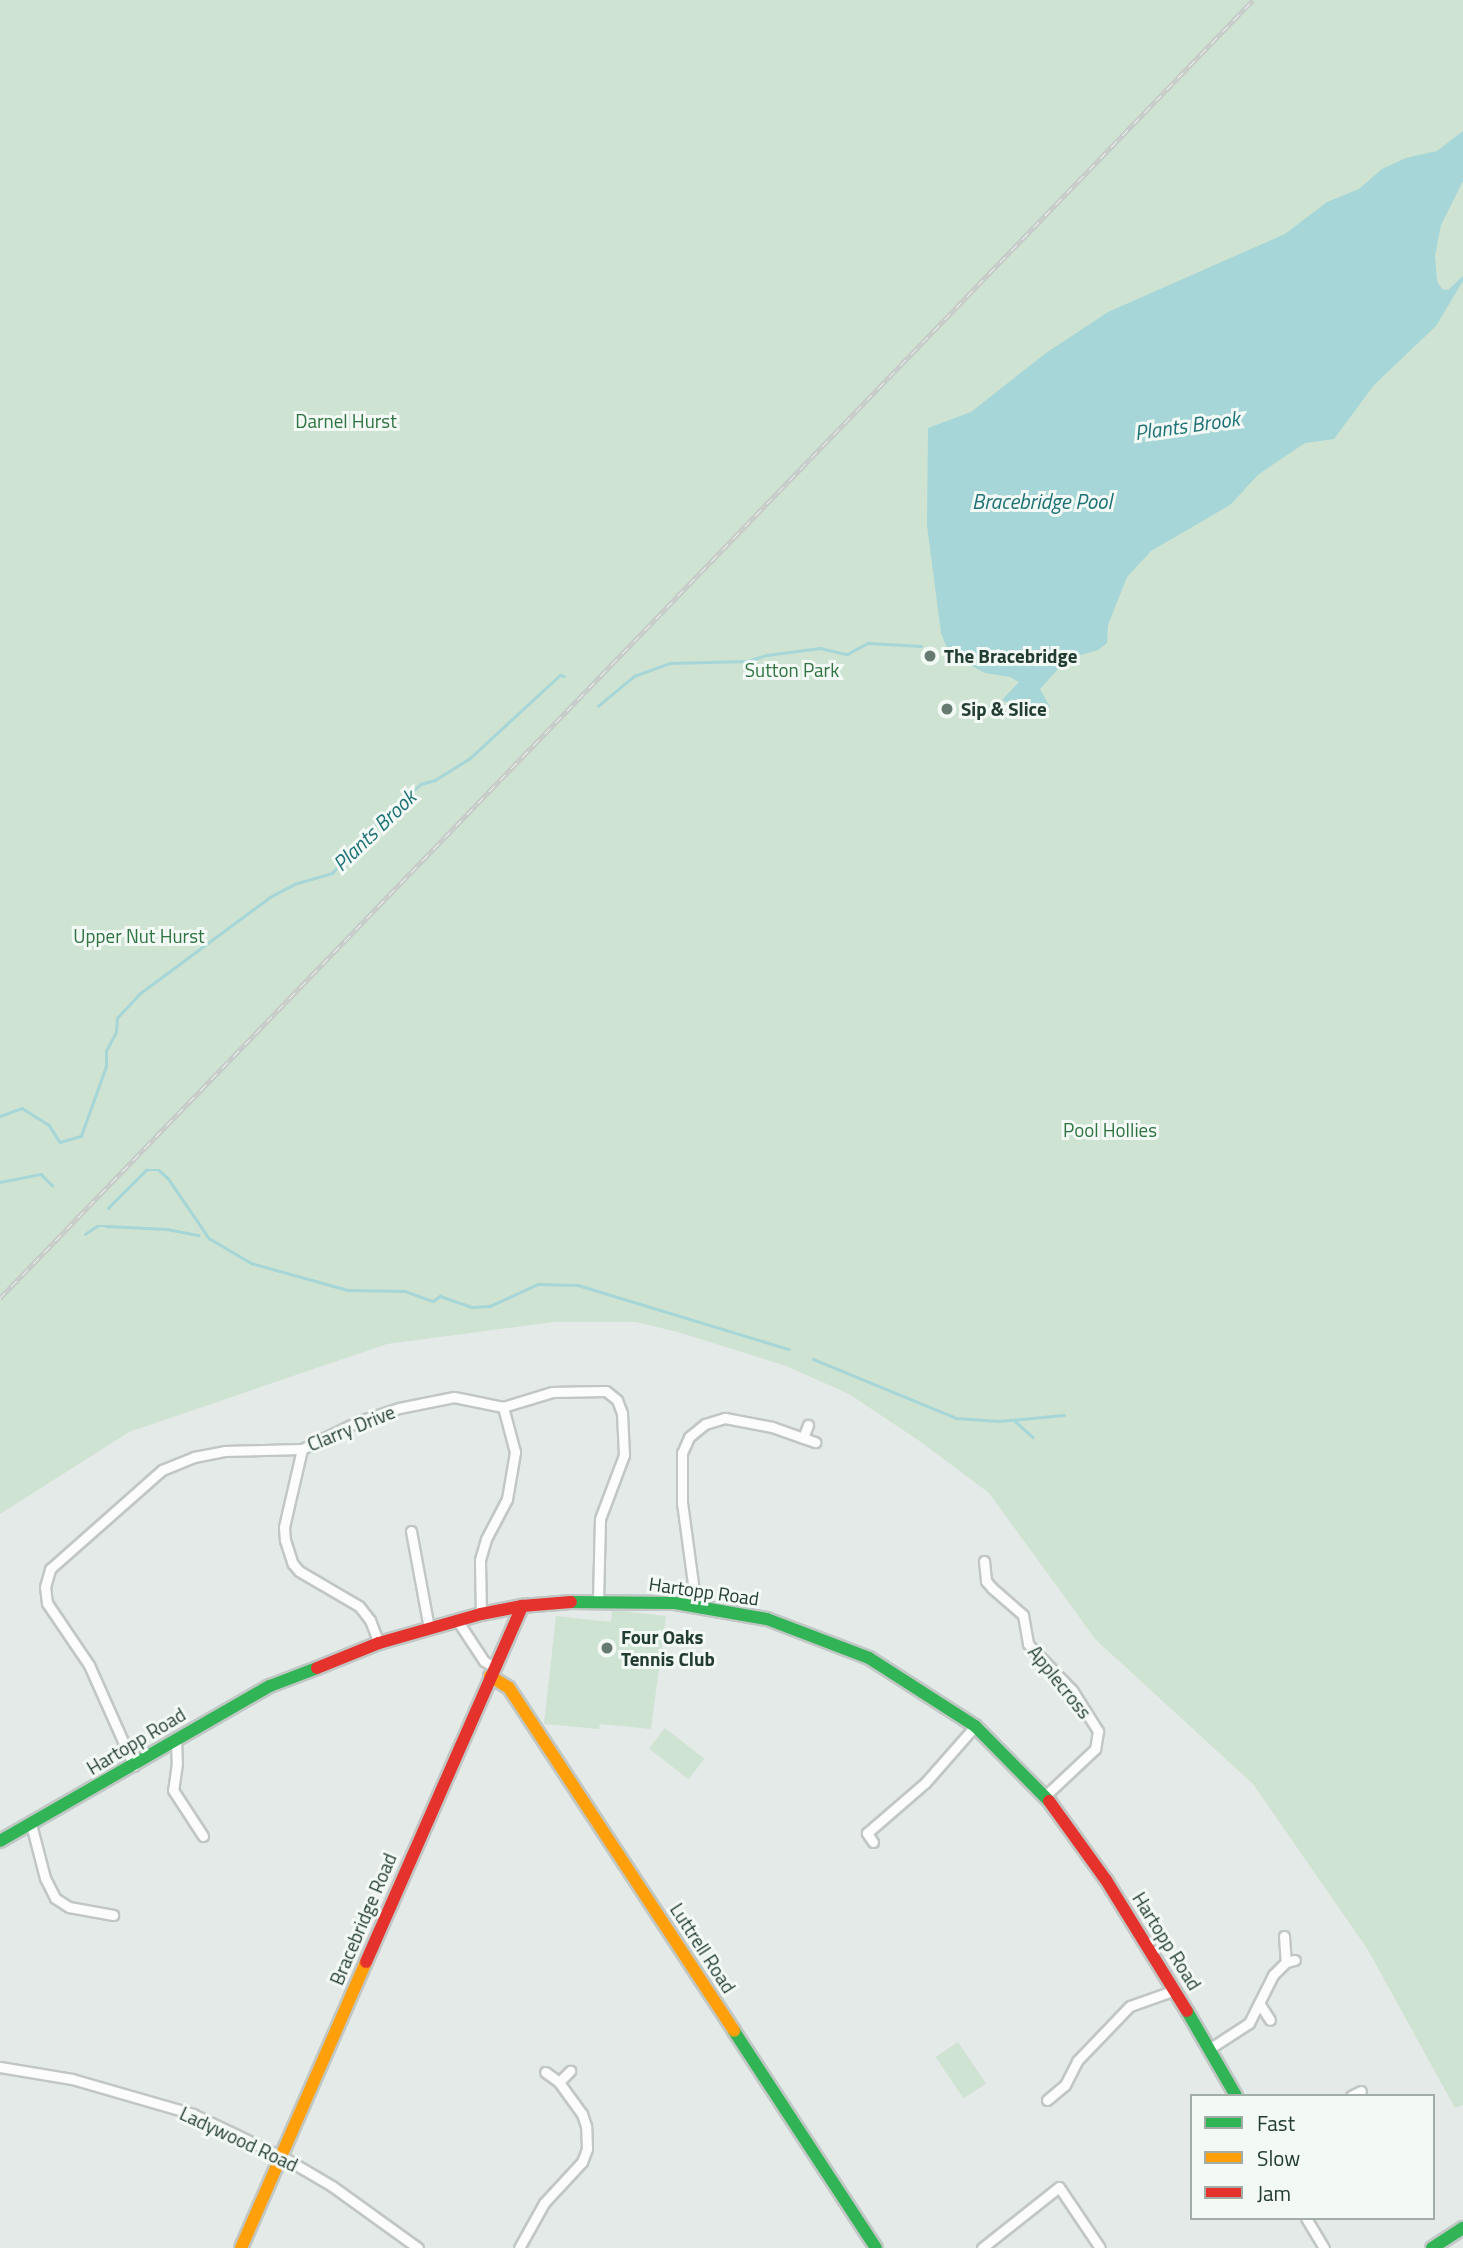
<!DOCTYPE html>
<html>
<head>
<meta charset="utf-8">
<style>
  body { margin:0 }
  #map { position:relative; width:1463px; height:2248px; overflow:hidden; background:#e4eae7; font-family:"Titillium Web",sans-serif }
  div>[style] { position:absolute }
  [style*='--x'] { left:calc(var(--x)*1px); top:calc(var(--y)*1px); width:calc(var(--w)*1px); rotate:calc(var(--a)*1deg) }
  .green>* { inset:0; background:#cee3d2; transform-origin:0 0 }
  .water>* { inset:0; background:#a6d6d7 }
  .stream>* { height:2.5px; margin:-1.25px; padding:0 1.25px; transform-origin:1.25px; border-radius:1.25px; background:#a6d6d7 }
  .roads { filter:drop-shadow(2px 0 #c1c7c4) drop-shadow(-2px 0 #c1c7c4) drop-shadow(0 2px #c1c7c4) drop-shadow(0 -2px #c1c7c4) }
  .street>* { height:9px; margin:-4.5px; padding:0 4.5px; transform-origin:4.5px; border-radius:4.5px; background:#fbfcfb }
  .fast>* { height:12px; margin:-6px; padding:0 6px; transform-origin:6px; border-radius:6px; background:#30b455 }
  .slow>* { height:12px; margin:-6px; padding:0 6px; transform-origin:6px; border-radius:6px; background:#ff9f0a }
  .jam>* { height:12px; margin:-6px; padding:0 6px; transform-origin:6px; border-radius:6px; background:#e5322d }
  .rail>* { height:5px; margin-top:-2.5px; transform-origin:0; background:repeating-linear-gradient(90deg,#f3f9f5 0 8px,#c7cbc9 0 16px); box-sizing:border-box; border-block:2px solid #c7cbc9 }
  .dots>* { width:19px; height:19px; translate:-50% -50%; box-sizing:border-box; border:4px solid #f3f9f5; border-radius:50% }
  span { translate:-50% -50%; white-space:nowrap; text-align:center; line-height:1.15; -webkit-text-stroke:6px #f3f9f5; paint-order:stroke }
  .park-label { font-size:19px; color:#2e7341 }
  .poi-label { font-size:19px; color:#233d33; font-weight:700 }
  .left { translate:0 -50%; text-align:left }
  .street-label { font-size:19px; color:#233d33 }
  .water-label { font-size:21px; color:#1e7277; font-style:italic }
  .legend { position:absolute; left:1190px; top:2094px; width:245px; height:126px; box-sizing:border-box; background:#f3f9f5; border:2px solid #a0aea7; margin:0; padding:9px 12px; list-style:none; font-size:21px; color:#233d33 }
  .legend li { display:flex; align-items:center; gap:14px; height:35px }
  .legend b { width:35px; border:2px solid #a0aea7 }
</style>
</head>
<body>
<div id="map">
  <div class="green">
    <i style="clip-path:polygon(0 0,1463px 0,1463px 2105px,1455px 2108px,1368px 1950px,1253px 1784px,1096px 1640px,989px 1493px,921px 1442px,849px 1394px,786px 1366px,678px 1332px,636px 1322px,554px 1322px,387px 1344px,129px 1432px,0 1514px)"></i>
    <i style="clip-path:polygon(612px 1610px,666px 1616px,651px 1729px,600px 1724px,599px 1729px,544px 1724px,556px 1616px,611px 1622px)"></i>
    <i style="left:665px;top:1728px;width:50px;height:26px;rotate:38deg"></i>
    <i style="left:958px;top:2042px;width:50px;height:27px;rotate:56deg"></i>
  </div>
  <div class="water">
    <i style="clip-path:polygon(1463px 131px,1463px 181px,1441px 225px,1435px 256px,1437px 281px,1442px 289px,1448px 290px,1463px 276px,1463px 281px,1436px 326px,1374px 385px,1334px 439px,1305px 443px,1259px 474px,1230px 505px,1151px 551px,1127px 577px,1108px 625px,1107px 643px,1098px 650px,1067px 659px,1040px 689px,1050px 707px,1035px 718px,1002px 700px,1019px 682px,1010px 677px,985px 673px,966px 663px,947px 648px,941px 633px,927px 525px,928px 428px,971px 412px,1046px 353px,1108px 312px,1285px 234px,1327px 202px,1359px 189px,1382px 169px,1406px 158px,1437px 151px)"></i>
  </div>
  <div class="stream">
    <i style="--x:598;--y:706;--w:47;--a:-39.8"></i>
    <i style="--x:634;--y:676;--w:38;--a:-20"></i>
    <i style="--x:670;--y:663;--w:78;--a:-1.5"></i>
    <i style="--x:748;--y:661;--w:20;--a:-18"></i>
    <i style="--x:767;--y:655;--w:53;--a:-7.5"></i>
    <i style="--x:820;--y:648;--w:28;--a:13"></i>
    <i style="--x:847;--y:654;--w:24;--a:-28"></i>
    <i style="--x:868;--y:643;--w:53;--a:3.2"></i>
    <i style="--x:0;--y:1116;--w:23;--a:-20"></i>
    <i style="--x:22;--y:1108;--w:32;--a:32"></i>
    <i style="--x:49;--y:1125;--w:20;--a:57"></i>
    <i style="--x:60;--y:1142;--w:22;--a:-16"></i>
    <i style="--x:81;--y:1136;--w:74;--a:-70.3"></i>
    <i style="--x:106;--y:1066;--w:15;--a:-90"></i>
    <i style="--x:106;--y:1051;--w:21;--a:-62"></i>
    <i style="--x:116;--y:1032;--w:14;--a:-86"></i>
    <i style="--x:117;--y:1018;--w:33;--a:-47"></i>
    <i style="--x:139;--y:994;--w:163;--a:-36.5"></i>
    <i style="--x:270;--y:897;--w:27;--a:-28"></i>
    <i style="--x:294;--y:884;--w:40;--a:-16"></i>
    <i style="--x:332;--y:873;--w:75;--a:-48.2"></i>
    <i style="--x:382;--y:817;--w:51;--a:-40.2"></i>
    <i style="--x:421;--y:784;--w:15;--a:-16"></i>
    <i style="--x:435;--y:780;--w:40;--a:-32"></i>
    <i style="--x:469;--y:759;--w:124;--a:-42.7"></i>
    <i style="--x:560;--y:675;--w:4;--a:14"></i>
    <i style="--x:0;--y:1182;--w:42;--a:-11"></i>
    <i style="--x:41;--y:1174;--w:16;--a:45"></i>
    <i style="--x:108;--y:1208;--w:54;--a:-45"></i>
    <i style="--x:146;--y:1170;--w:13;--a:0"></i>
    <i style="--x:159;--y:1170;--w:12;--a:42"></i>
    <i style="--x:168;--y:1178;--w:73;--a:55.7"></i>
    <i style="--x:209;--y:1238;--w:49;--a:30.8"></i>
    <i style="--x:251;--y:1263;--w:101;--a:15.6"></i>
    <i style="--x:348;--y:1290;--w:57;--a:1"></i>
    <i style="--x:405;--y:1291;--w:30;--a:20"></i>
    <i style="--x:433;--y:1301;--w:9;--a:-36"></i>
    <i style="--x:440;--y:1296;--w:34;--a:19"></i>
    <i style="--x:472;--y:1307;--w:18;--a:-3"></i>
    <i style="--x:490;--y:1306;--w:53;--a:-24.6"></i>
    <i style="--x:538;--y:1284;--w:40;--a:1.4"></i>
    <i style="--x:578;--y:1285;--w:220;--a:16.9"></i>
    <i style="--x:85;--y:1234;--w:14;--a:-34"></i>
    <i style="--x:97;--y:1226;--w:9;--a:0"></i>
    <i style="--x:106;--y:1226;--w:61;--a:2.8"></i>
    <i style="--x:167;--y:1229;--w:32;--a:11"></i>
    <i style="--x:813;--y:1359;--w:155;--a:22.4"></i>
    <i style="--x:956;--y:1418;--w:42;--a:4.1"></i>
    <i style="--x:998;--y:1421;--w:66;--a:-5.2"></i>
    <i style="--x:1015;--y:1421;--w:24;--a:42"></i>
  </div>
  <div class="roads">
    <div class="street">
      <i style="--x:803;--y:1438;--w:14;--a:-69"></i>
      <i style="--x:302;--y:1449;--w:80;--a:103"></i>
      <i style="--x:284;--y:1527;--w:13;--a:86"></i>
      <i style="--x:285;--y:1540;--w:25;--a:72"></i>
      <i style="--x:293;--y:1564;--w:9;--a:49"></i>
      <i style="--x:299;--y:1571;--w:69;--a:30.3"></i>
      <i style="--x:359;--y:1606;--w:18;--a:52"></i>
      <i style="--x:370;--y:1620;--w:25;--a:69"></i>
      <i style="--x:411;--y:1531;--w:99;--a:79.5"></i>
      <i style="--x:984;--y:1561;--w:20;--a:84"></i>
      <i style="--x:986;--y:1581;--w:9;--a:49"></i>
      <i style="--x:992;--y:1588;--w:41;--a:41.1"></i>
      <i style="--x:1023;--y:1615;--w:29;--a:80"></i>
      <i style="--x:1028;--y:1644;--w:64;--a:46.3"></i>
      <i style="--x:1072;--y:1690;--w:49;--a:57.6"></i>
      <i style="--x:1098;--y:1731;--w:18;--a:99"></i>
      <i style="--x:1095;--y:1749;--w:69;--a:136.8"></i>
      <i style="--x:696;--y:1606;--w:104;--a:-97.7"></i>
      <i style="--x:682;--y:1503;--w:50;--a:-90"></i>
      <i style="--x:682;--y:1453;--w:17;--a:-66"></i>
      <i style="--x:689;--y:1437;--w:21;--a:-39"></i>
      <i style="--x:705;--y:1424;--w:21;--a:-17"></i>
      <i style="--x:725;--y:1418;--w:48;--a:10.8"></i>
      <i style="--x:772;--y:1427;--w:46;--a:19.2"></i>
      <i style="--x:481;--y:1614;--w:54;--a:-91.1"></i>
      <i style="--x:480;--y:1560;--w:22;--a:-74"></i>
      <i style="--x:486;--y:1539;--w:45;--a:-62.3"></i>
      <i style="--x:507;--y:1499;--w:48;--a:-80.3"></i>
      <i style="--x:515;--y:1452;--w:47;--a:-104.9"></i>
      <i style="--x:457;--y:1620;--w:49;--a:56.6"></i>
      <i style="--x:484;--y:1661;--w:12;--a:31"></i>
      <i style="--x:176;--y:1739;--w:24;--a:88"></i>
      <i style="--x:177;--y:1763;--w:27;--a:98"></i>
      <i style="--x:173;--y:1790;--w:55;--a:56.9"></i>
      <i style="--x:134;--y:1766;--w:111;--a:-114"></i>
      <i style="--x:89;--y:1665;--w:75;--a:-124.1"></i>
      <i style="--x:47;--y:1603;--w:16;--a:-97"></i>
      <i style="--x:45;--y:1587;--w:19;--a:-74"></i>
      <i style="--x:50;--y:1569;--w:149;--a:-41.5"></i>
      <i style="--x:162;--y:1470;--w:35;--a:-22"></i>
      <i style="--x:194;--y:1457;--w:32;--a:-11"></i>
      <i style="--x:225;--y:1451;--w:77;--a:-1.5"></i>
      <i style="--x:302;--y:1449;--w:64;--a:-26.2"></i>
      <i style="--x:359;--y:1421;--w:42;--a:-18"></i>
      <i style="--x:399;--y:1408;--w:56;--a:-11.3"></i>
      <i style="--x:454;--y:1397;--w:50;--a:11.5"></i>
      <i style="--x:503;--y:1407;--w:51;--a:-17"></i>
      <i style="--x:552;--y:1392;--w:54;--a:-1.1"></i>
      <i style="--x:606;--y:1391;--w:14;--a:39"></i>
      <i style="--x:617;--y:1400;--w:14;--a:69"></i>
      <i style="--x:622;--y:1413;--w:42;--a:87.3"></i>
      <i style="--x:624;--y:1455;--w:68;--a:110.6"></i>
      <i style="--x:600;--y:1519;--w:81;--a:91.4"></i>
      <i style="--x:31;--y:1824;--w:56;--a:75.5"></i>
      <i style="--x:45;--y:1878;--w:22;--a:63"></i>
      <i style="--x:55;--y:1898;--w:17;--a:33"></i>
      <i style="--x:69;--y:1907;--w:45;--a:10.3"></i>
      <i style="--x:873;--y:1842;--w:11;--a:-124"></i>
      <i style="--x:867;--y:1833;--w:77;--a:-40.8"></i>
      <i style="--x:925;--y:1783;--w:76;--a:-48.7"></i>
      <i style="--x:1284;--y:1936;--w:26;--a:86"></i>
      <i style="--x:1259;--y:2003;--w:20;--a:57"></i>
      <i style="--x:1209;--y:2049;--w:48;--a:-33"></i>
      <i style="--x:1249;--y:2023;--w:54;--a:-63.4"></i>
      <i style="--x:1273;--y:1975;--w:18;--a:-45"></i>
      <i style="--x:1286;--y:1962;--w:9;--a:-13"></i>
      <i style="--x:0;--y:2067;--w:73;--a:9.5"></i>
      <i style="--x:72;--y:2079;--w:126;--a:16.1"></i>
      <i style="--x:193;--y:2114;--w:98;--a:25.5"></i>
      <i style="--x:281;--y:2156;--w:59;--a:30.5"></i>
      <i style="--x:332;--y:2186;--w:106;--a:35.8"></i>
      <i style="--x:559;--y:2082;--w:16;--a:-45"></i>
      <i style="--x:1351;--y:2096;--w:11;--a:-27"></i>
      <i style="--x:1047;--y:2100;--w:23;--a:-40"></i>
      <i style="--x:1065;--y:2085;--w:27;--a:-63"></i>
      <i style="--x:1077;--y:2061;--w:76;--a:-46.1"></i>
      <i style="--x:1130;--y:2006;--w:48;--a:-19.6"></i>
      <i style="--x:1306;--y:2218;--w:35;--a:59"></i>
      <i style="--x:519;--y:2248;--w:51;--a:-60.9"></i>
      <i style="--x:544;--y:2203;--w:56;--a:-47.2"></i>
      <i style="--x:582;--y:2162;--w:14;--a:-69"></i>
      <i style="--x:587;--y:2149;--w:23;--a:-92"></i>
      <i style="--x:586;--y:2126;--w:13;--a:-108"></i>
      <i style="--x:582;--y:2114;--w:39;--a:-126"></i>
      <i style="--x:559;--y:2082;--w:17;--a:-144"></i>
      <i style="--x:982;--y:2248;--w:98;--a:-38.4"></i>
      <i style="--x:1059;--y:2187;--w:73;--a:56.1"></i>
    </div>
    <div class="fast">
      <i style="--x:571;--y:1602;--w:104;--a:0.6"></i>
      <i style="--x:675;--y:1603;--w:93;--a:9.9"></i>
      <i style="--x:767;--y:1619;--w:109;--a:20.9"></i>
      <i style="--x:869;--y:1658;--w:126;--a:32.7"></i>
      <i style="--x:975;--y:1726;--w:105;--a:45.4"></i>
      <i style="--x:0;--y:1841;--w:311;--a:-29.9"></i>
      <i style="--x:270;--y:1686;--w:50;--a:-21"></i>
      <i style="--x:1187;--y:2011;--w:98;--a:60"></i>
      <i style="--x:734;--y:2031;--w:259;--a:56.8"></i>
      <i style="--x:1432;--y:2248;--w:37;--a:-33"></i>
    </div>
    <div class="slow">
      <i style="--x:490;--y:1676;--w:22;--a:32"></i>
      <i style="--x:509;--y:1688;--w:410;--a:56.7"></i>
      <i style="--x:241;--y:2248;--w:312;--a:-66.4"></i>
    </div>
    <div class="jam">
      <i style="--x:317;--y:1668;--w:67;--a:-22"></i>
      <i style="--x:379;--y:1643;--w:106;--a:-15.9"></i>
      <i style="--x:481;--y:1614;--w:42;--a:-11"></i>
      <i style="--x:522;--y:1606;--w:49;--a:-4.7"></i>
      <i style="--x:1049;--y:1801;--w:97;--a:54.2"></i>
      <i style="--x:1106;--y:1880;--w:154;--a:58.3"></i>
      <i style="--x:366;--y:1962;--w:389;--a:-66.3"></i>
    </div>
  </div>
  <div class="rail">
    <i style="--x:0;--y:1298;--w:1804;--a:-46.01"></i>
  </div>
  <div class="dots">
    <i style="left:930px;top:656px;background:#677a72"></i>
    <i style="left:947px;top:709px;background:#677a72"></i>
    <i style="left:607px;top:1648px;background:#677a72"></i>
  </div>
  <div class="park-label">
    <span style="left:346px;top:421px">Darnel Hurst</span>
    <span style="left:792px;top:670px">Sutton Park</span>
    <span style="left:139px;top:936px">Upper Nut Hurst</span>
    <span style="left:1110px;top:1130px">Pool Hollies</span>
  </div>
  <div class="poi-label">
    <span class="left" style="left:944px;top:656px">The Bracebridge</span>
    <span class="left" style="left:961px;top:709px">Sip &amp; Slice</span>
    <span class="left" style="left:621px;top:1648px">Four Oaks<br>Tennis Club</span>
  </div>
  <div class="street-label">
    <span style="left:351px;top:1428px;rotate:-22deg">Clarry Drive</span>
    <span style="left:704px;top:1591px;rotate:8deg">Hartopp Road</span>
    <span style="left:1060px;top:1682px;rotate:51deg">Applecross</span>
    <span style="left:136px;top:1741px;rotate:-31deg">Hartopp Road</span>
    <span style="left:363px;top:1919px;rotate:-67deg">Bracebridge Road</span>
    <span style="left:1167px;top:1941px;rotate:58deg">Hartopp Road</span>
    <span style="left:703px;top:1948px;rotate:57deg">Luttrell Road</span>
    <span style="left:239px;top:2139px;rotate:25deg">Ladywood Road</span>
  </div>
  <div class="water-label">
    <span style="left:1187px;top:425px;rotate:-8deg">Plants Brook</span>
    <span style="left:1042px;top:501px">Bracebridge Pool</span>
    <span style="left:374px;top:830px;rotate:-44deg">Plants Brook</span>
  </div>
  <ul class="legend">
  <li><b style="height:9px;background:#30b455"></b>Fast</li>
  <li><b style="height:9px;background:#ff9f0a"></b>Slow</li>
  <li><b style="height:9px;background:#e5322d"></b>Jam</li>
  </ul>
</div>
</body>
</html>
